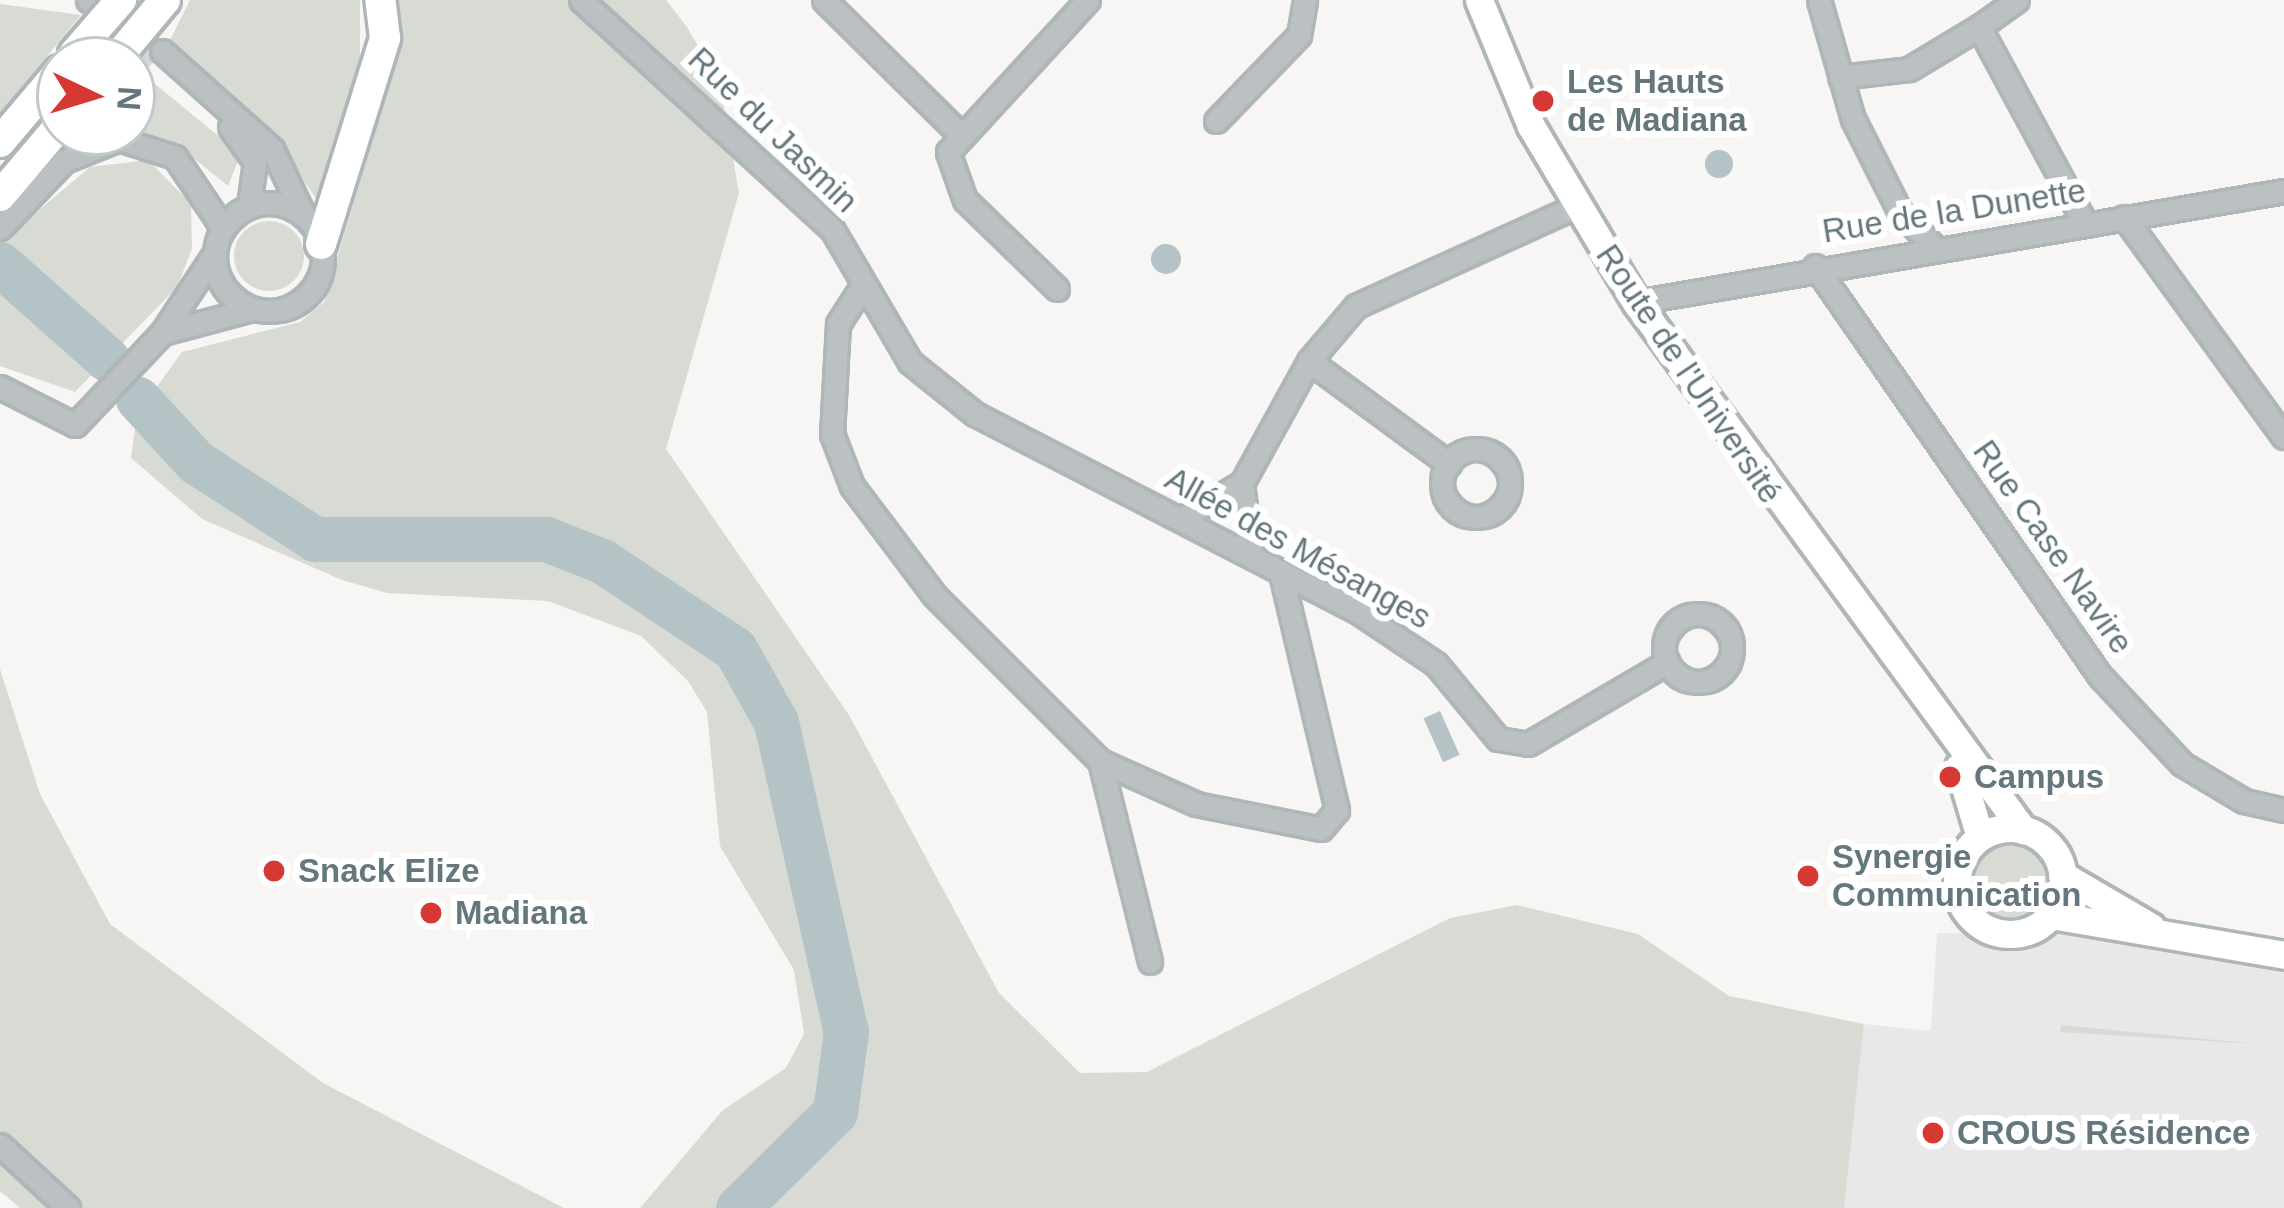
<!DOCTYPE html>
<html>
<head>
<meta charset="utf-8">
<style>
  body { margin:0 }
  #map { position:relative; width:2284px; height:1208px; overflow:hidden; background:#f7f6f4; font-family:Arial,sans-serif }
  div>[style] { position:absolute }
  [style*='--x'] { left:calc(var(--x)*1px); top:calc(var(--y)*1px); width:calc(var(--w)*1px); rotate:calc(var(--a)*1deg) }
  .built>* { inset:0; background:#e7e8e7 }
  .green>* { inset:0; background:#d7dbd3 }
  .round { border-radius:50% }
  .water>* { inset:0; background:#b4c3c5; transform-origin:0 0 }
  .river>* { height:45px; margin:-22.5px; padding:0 22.5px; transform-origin:22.5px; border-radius:22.5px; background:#b4c3c5 }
  .street-tunnel>* { height:21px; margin-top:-10.5px; transform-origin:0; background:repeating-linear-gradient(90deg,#d2d6d6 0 21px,transparent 0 31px) }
  .roads { filter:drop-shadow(3px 0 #aeb6b8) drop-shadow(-3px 0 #aeb6b8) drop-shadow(0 3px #aeb6b8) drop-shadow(0 -3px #aeb6b8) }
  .street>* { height:21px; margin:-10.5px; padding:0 10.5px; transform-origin:10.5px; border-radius:10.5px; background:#bbc1c3 }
  .street>.ring { margin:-10.5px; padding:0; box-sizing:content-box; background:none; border:21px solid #bbc1c3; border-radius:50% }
  .secondary>* { height:27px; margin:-13.5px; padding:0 13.5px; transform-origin:13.5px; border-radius:13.5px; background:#fff }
  .secondary>.ring { margin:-13.5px; padding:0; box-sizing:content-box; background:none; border:27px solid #fff; border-radius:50% }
  .primary>* { height:30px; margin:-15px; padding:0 15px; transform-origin:15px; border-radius:15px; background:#fff }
  .bridges { filter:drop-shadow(3px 0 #afb6b8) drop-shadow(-3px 0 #afb6b8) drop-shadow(0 3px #afb6b8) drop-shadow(0 -3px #afb6b8) }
  .primary-bridge>* { height:30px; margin:-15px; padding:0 15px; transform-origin:15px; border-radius:15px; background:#fff }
  .dots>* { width:33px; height:33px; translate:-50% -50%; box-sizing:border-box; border:6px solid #fff; border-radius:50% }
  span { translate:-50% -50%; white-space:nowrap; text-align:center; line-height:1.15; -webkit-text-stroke:12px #fff; paint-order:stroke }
  .poi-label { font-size:33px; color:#64777c; font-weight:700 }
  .left { translate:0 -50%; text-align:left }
  .street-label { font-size:33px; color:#64777c }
  .north { position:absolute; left:36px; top:36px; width:120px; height:120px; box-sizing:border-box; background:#fff; border:3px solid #c1c9cb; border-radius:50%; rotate:94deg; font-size:33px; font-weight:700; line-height:48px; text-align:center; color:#64777c }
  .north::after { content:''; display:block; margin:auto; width:42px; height:54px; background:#d63934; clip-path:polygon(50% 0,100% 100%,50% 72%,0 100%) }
</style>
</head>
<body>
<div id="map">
  <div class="built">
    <i style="clip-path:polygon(2051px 915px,2284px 955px,2284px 1208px,1844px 1208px,1864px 1024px,1931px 1031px,1937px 933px,2015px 934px)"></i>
  </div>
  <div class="green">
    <i style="clip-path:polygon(190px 0,360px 0,360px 82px,321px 206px,278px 142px,168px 44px)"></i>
    <i style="clip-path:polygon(398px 0,666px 0,687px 27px,720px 84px,739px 193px,666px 449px,849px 715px,999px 993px,1080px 1073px,1147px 1072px,1450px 918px,1517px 905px,1638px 934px,1729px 996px,1864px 1024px,1844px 1208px,640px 1208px,723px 1110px,786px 1068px,804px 1034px,794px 970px,720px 846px,707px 712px,688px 681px,641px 636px,548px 601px,387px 593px,342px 580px,202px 519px,131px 458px,137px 414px,182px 352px,300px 322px,324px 302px,393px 72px)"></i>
    <i style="clip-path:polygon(0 4px,81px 15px,0 113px)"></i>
    <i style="clip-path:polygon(143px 74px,228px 144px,238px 161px,228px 186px,175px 143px,132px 130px)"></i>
    <i style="clip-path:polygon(148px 160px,191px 204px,192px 249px,177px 287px,75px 392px,0 366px,0 243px,90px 167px)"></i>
    <i class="round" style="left:234px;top:221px;width:70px;height:70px"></i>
    <i style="clip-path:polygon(0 669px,40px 794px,110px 924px,323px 1083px,564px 1208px,20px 1208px,0 1191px)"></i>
    <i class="round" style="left:1967px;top:838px;width:86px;height:86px"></i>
    <i style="clip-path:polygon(2061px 1025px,2257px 1044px,2060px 1032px)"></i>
  </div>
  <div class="water">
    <i class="round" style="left:1705px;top:150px;width:28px;height:28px"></i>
    <i class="round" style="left:1151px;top:244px;width:30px;height:30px"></i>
    <i style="left:1440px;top:711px;width:48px;height:18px;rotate:66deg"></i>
  </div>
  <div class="river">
    <i style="--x:0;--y:264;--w:143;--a:41.6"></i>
    <i style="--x:138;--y:399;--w:86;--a:47.4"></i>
    <i style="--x:196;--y:462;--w:142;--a:32.9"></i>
    <i style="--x:315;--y:539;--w:231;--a:0"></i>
    <i style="--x:546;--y:539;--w:60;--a:21.4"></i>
    <i style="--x:602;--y:561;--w:159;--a:33.5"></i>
    <i style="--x:735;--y:649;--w:84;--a:60.7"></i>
    <i style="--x:776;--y:722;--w:318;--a:77.3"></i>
    <i style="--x:846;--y:1032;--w:81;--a:97.8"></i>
    <i style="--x:835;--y:1112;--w:136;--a:135.3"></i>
  </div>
  <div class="street-tunnel">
    <i style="--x:122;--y:31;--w:44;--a:43.2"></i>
  </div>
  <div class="roads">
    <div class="street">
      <i style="--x:88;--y:0;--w:4;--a:34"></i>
      <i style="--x:581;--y:0;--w:340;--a:42.4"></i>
      <i style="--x:832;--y:229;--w:154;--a:59.6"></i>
      <i style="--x:910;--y:362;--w:83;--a:38.7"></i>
      <i style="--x:975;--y:414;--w:433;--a:27.3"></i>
      <i style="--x:1360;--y:613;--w:92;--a:33.9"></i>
      <i style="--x:1436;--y:664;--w:97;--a:50.4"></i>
      <i style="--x:1498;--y:739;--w:30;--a:9"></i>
      <i style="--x:1528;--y:744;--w:162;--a:-30.4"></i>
      <i style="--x:824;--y:0;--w:187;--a:44.6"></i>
      <i style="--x:1819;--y:0;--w:124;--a:74.1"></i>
      <i style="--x:1853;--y:119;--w:104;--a:63.2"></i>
      <i style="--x:1900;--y:212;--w:49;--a:45.8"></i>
      <i style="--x:2017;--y:0;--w:47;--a:144.6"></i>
      <i style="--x:1979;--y:27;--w:223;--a:61.6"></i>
      <i style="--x:162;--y:51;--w:147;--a:41.7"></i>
      <i style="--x:272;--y:149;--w:74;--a:64.5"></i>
      <i style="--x:1840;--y:77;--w:69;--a:-6.6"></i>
      <i style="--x:1909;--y:69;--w:82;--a:-31"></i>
      <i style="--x:1216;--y:121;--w:120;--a:-46"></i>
      <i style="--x:1299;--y:35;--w:36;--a:-80"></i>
      <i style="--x:230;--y:127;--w:43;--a:54.5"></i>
      <i style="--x:255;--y:162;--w:44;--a:97.8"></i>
      <i class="ring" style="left:215px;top:203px;width:87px;height:87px"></i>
      <i style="--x:2124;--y:217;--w:272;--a:54"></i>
      <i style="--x:0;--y:228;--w:93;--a:-46.3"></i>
      <i style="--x:64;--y:161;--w:59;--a:-21.8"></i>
      <i style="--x:119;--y:139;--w:59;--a:17.8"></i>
      <i style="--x:175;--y:157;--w:86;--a:55.9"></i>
      <i style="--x:1815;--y:266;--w:499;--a:55.2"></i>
      <i style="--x:2100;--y:676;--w:120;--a:47"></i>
      <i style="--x:2182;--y:764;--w:72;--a:30.8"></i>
      <i style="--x:2244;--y:801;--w:41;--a:12.7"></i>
      <i style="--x:861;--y:288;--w:43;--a:122.6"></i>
      <i style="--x:838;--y:324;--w:110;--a:93.1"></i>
      <i style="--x:832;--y:434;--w:56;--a:69"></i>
      <i style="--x:852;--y:486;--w:136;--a:53"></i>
      <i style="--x:934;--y:595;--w:235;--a:45"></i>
      <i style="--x:1100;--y:761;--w:105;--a:24.1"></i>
      <i style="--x:1196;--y:804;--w:127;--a:11.3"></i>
      <i style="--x:1321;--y:829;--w:25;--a:-50"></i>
      <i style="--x:1337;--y:810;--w:244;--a:-103.3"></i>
      <i style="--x:1057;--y:289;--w:128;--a:-135.9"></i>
      <i style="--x:965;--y:200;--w:51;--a:-109.5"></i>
      <i style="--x:948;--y:152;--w:207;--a:-47.4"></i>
      <i style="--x:1636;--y:302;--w:657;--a:-9.72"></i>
      <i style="--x:162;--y:333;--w:93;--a:-14.9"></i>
      <i style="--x:1309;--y:361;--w:174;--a:36.3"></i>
      <i style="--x:0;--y:387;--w:84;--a:26.9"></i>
      <i style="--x:75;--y:425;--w:127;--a:-46.6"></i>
      <i style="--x:162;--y:333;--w:96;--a:-56.5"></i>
      <i class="ring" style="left:1442px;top:449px;width:47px;height:47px"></i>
      <i style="--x:1183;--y:518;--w:69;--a:-30.7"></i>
      <i style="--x:1251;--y:554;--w:72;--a:-97.2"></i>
      <i style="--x:1242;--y:483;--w:139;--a:-61.2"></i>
      <i style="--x:1309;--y:361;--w:72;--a:-49.5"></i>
      <i style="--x:1356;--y:306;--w:242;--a:-24.4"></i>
      <i class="ring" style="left:1664px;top:614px;width:47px;height:47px"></i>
      <i style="--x:1100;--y:761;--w:207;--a:76"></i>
      <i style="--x:0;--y:1145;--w:93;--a:42.8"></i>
    </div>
    <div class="secondary">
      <i style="--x:1479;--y:0;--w:136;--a:67.6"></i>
      <i style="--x:1531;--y:126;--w:205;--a:59.2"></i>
      <i style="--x:1636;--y:302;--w:655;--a:53.76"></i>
      <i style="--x:1959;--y:767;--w:73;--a:73.3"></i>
      <i class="ring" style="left:1957px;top:828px;width:79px;height:79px"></i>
      <i style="--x:2062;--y:875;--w:103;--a:30.3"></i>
      <i style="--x:2051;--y:915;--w:236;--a:9.7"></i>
    </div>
    <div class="primary">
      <i style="--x:0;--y:142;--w:93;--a:-49.8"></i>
      <i style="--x:0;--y:196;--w:93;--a:-49.8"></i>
      <i style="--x:321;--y:244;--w:216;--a:-72.7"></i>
      <i style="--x:385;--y:38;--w:38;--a:-97"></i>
    </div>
  </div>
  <div class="bridges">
    <div class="primary-bridge">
      <i style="--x:74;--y:54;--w:72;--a:-49"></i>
      <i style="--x:115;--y:60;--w:78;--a:-50.2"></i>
    </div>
  </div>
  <div class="dots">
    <i style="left:1543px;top:101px;background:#d63934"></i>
    <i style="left:1950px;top:777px;background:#d63934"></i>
    <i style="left:274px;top:871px;background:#d63934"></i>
    <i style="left:1808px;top:876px;background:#d63934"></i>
    <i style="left:431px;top:913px;background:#d63934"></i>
    <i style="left:1933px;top:1133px;background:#d63934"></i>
  </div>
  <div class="poi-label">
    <span class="left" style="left:1567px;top:101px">Les Hauts<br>de Madiana</span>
    <span class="left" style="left:1974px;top:777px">Campus</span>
    <span class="left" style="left:1832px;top:876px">Synergie<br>Communication</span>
    <span class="left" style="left:298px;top:871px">Snack Elize</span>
    <span class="left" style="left:455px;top:913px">Madiana</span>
    <span class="left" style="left:1957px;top:1133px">CROUS Résidence</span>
  </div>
  <div class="street-label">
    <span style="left:773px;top:130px;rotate:44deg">Rue du Jasmin</span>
    <span style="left:1954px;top:211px;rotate:-9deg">Rue de la Dunette</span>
    <span style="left:1689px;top:374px;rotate:56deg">Route de l'Université</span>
    <span style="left:2053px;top:547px;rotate:55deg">Rue Case Navire</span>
    <span style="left:1298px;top:548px;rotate:29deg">Allée des Mésanges</span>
  </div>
  <div class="north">N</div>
</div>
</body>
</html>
